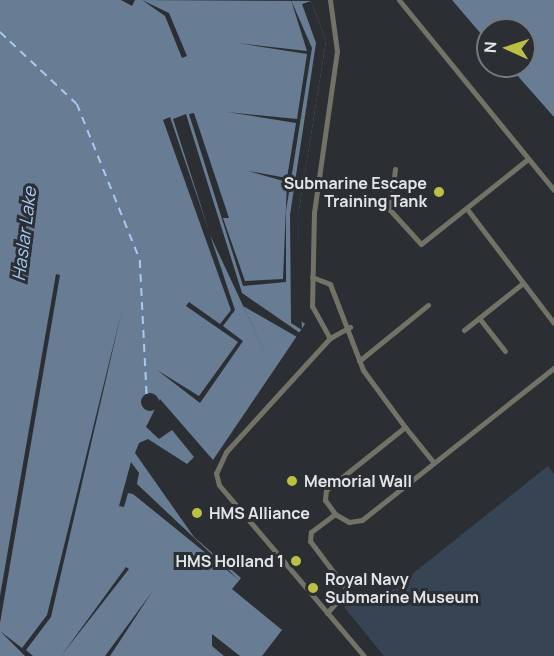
<!DOCTYPE html>
<html>
<head>
<meta charset="utf-8">
<style>
  body { margin:0 }
  #map { position:relative; width:554px; height:656px; overflow:hidden; background:#2b2f34; font-family:Manrope,sans-serif }
  div>[style] { position:absolute }
  [style*='--x'] { left:calc(var(--x)*1px); top:calc(var(--y)*1px); width:calc(var(--w)*1px); rotate:calc(var(--a)*1deg) }
  .green>* { inset:0; background:#374453 }
  .water>* { inset:0; background:#687d93 }
  .pier>* { inset:0; background:#2b2f34 }
  .round { border-radius:50% }
  .ferry>* { height:1.5px; margin-top:-0.75px; transform-origin:0; background:repeating-linear-gradient(90deg,#a4c9f4 0 8px,transparent 0 14px) }
  .lane>* { height:5px; margin:-2.5px; padding:0 2.5px; transform-origin:2.5px; border-radius:2.5px; background:#727366 }
  .dots>* { width:16px; height:16px; translate:-50% -50%; box-sizing:border-box; border:3px solid #2b2f34; border-radius:50% }
  span { translate:-50% -50%; white-space:nowrap; text-align:center; line-height:1.15; -webkit-text-stroke:6px #2b2f34; paint-order:stroke }
  .poi-label { font-size:16px; color:#e3e6e9; font-weight:700 }
  .right { translate:-100% -50%; text-align:right }
  .left { translate:0 -50%; text-align:left }
  .water-label { font-size:18px; color:#a4c9f4; font-style:italic }
  .north { position:absolute; left:476px; top:18px; width:60px; height:60px; box-sizing:border-box; background:#2b2f34; border:2px solid #75787c; border-radius:50%; rotate:273deg; font-size:16px; font-weight:700; line-height:24px; text-align:center; color:#e3e6e9 }
  .north::after { content:''; display:block; margin:auto; width:21px; height:27px; background:#bbc044; clip-path:polygon(50% 0,100% 100%,50% 72%,0 100%) }
</style>
</head>
<body>
<div id="map">
  <div class="green">
    <i style="clip-path:polygon(548px 466px,554px 474px,554px 656px,384px 656px,344px 607px,359px 592px,382px 598px)"></i>
  </div>
  <div class="water">
    <i style="clip-path:polygon(0 0,121px 0,132px 6px,135px 0,311px 1px,326px 41px,298px 216px,300px 320px,305px 324px,213px 460px,160px 399px,146px 427px,159px 439px,172px 430px,194px 457px,187px 464px,148px 439px,139px 443px,135px 453px,194px 537px,241px 578px,232px 589px,282px 630px,262px 656px,0 656px)"></i>
    <i style="clip-path:polygon(452px 0,554px 0,554px 117px,509px 66px,524px 66px,524px 30px,488px 30px,488px 42px)"></i>
  </div>
  <div class="pier">
    <i style="clip-path:polygon(142px 0,169px 13px,187px 56px,182px 58px,165px 16px)"></i>
    <i style="clip-path:polygon(291px 0,312px 48px,286px 211px,286px 282px,243px 286px,189px 114px,194px 113px,229px 218px,223px 218px,245px 281px,283px 279px,287px 182px,248px 171px,287px 178px,296px 123px,227px 112px,297px 119px,307px 54px,237px 43px,307px 51px)"></i>
    <i style="clip-path:polygon(311px 1px,326px 41px,298px 216px,302px 330px,291px 323px,290px 215px,316px 43px,302px 4px)"></i>
    <i style="clip-path:polygon(186px 114px,242px 293px,300px 333px,297px 337px,243px 306px,274px 372px,210px 235px,235px 310px,223px 326px,243px 341px,200px 403px,157px 370px,199px 396px,238px 342px,186px 306px,189px 302px,220px 324px,231px 310px,163px 120px,170px 117px,209px 231px,173px 119px)"></i>
    <i style="clip-path:polygon(56px 274px,60px 275px,0 623px,0 596px)"></i>
    <i style="clip-path:polygon(122px 310px,51px 617px,26px 650px,33px 656px,25px 656px,0 631px,22px 648px,47px 615px)"></i>
    <i class="round" style="left:141px;top:393px;width:18px;height:18px"></i>
    <i style="clip-path:polygon(131px 462px,139px 473px,137px 484px,239px 580px,133px 494px,128px 493px,124px 507px,119px 506px)"></i>
    <i style="clip-path:polygon(126px 567px,129px 569px,61px 656px)"></i>
    <i style="clip-path:polygon(152px 592px,110px 656px,105px 656px)"></i>
    <i style="clip-path:polygon(212px 634px,240px 656px,224px 656px,212px 646px)"></i>
  </div>
  <div class="ferry">
    <i style="--x:0;--y:32;--w:105;--a:43.1"></i>
    <i style="--x:77;--y:104;--w:168;--a:68"></i>
    <i style="--x:140;--y:260;--w:136;--a:87.1"></i>
  </div>
  <div class="lane">
    <i style="--x:330;--y:0;--w:51;--a:82.2"></i>
    <i style="--x:337;--y:51;--w:163;--a:98.1"></i>
    <i style="--x:314;--y:212;--w:94;--a:91.2"></i>
    <i style="--x:312;--y:306;--w:37;--a:61"></i>
    <i style="--x:330;--y:338;--w:154;--a:132.4"></i>
    <i style="--x:226;--y:452;--w:23;--a:115"></i>
    <i style="--x:216;--y:473;--w:12;--a:76"></i>
    <i style="--x:219;--y:485;--w:224;--a:49.7"></i>
    <i style="--x:399;--y:0;--w:245;--a:50.8"></i>
    <i style="--x:395;--y:169;--w:41;--a:97"></i>
    <i style="--x:390;--y:210;--w:46;--a:47.6"></i>
    <i style="--x:421;--y:244;--w:137;--a:-38.5"></i>
    <i style="--x:467;--y:209;--w:143;--a:52.7"></i>
    <i style="--x:312;--y:277;--w:19;--a:21"></i>
    <i style="--x:330;--y:284;--w:92;--a:69"></i>
    <i style="--x:363;--y:370;--w:71;--a:53.6"></i>
    <i style="--x:405;--y:427;--w:101;--a:141.4"></i>
    <i style="--x:326;--y:490;--w:10;--a:96"></i>
    <i style="--x:325;--y:500;--w:17;--a:54"></i>
    <i style="--x:479;--y:318;--w:42;--a:51.8"></i>
    <i style="--x:464;--y:330;--w:75;--a:-38.5"></i>
    <i style="--x:330;--y:338;--w:23;--a:-29"></i>
    <i style="--x:359;--y:361;--w:89;--a:-39.1"></i>
    <i style="--x:405;--y:427;--w:46;--a:51.1"></i>
    <i style="--x:327;--y:613;--w:30;--a:-49"></i>
    <i style="--x:347;--y:590;--w:61;--a:-127.1"></i>
    <i style="--x:310;--y:541;--w:9;--a:-84"></i>
    <i style="--x:311;--y:532;--w:30;--a:-37"></i>
    <i style="--x:335;--y:514;--w:16;--a:30"></i>
    <i style="--x:349;--y:522;--w:13;--a:-9"></i>
    <i style="--x:362;--y:520;--w:245;--a:-38.4"></i>
  </div>
  <div class="dots">
    <i style="left:439px;top:192px;background:#bbc044"></i>
    <i style="left:292px;top:481px;background:#bbc044"></i>
    <i style="left:197px;top:513px;background:#bbc044"></i>
    <i style="left:296px;top:561px;background:#bbc044"></i>
    <i style="left:313px;top:588px;background:#bbc044"></i>
  </div>
  <div class="poi-label">
    <span class="right" style="left:427px;top:192px">Submarine Escape<br>Training Tank</span>
    <span class="left" style="left:304px;top:481px">Memorial Wall</span>
    <span class="left" style="left:209px;top:513px">HMS Alliance</span>
    <span class="right" style="left:284px;top:561px">HMS Holland 1</span>
    <span class="left" style="left:325px;top:588px">Royal Navy<br>Submarine Museum</span>
  </div>
  <div class="water-label">
    <span style="left:24px;top:234px;rotate:-83deg">Haslar Lake</span>
  </div>
  <div class="north">N</div>
</div>
</body>
</html>
